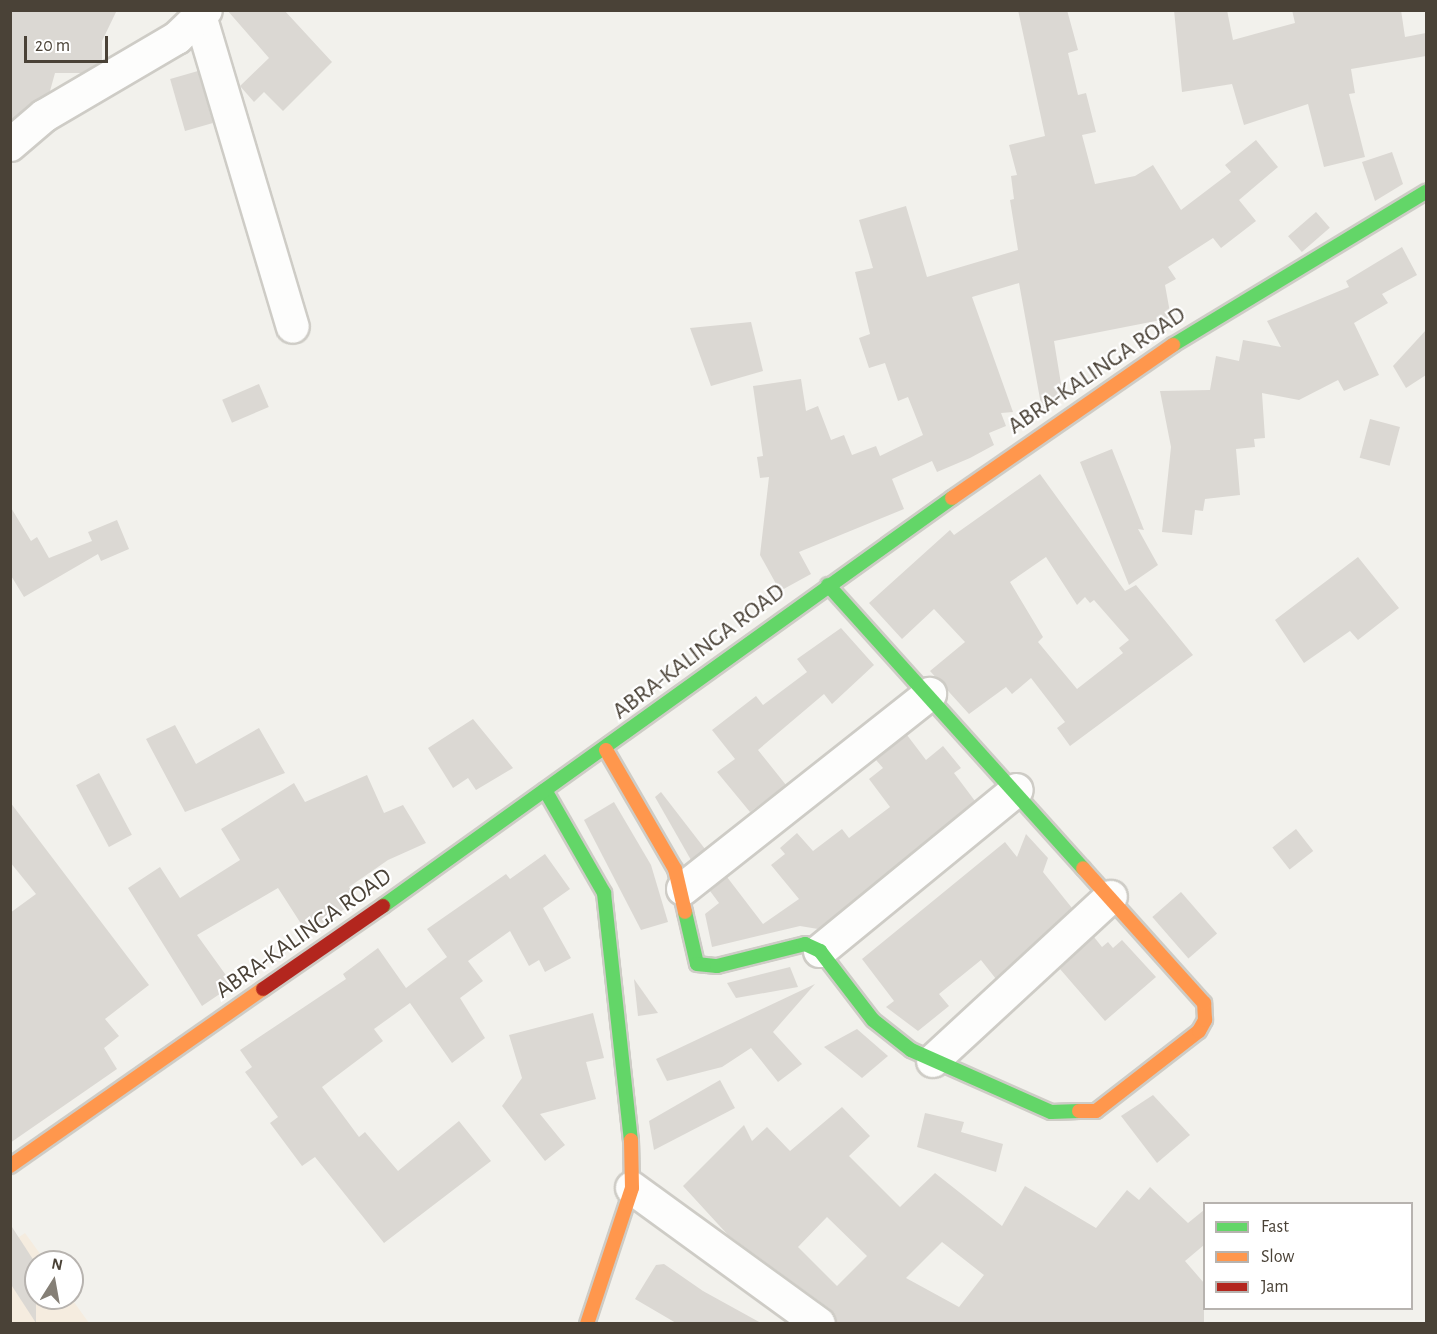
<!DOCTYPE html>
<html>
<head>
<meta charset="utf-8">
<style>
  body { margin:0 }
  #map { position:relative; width:1437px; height:1334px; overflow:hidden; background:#f2f1ec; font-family:"Alegreya Sans",sans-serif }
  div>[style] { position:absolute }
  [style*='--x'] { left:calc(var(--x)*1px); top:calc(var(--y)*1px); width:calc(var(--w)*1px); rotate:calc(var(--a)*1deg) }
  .commercial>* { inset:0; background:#f5ecdf }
  .building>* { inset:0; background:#dbd8d3; transform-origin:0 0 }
  .roads { filter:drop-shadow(2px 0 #ceccc6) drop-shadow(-2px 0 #ceccc6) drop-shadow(0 2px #ceccc6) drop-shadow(0 -2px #ceccc6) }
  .street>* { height:32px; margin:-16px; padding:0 16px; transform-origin:16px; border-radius:16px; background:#fdfdfc }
  .fast>* { height:14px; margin:-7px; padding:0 7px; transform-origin:7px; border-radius:7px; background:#63d668 }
  .slow>* { height:14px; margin:-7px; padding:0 7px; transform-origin:7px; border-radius:7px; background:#ff974d }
  .jam>* { height:14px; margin:-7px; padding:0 7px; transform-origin:7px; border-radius:7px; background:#b3261e }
  span { translate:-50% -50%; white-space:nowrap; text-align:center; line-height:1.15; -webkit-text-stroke:4.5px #fff; paint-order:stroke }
  .street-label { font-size:24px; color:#4a4237 }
  .frame { position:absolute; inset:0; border:12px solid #4a4237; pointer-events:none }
  .legend { position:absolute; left:1203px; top:1202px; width:210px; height:108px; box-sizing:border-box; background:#fff; border:2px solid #b7b3af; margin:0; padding:8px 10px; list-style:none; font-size:18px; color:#4a4237 }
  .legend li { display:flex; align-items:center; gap:12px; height:30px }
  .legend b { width:30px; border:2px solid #b7b3af }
  .north { position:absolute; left:24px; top:1250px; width:60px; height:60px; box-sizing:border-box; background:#fff; border:2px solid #b7b3af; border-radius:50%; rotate:11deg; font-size:16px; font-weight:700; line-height:24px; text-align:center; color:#4a4237 }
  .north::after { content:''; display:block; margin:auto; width:21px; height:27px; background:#857f76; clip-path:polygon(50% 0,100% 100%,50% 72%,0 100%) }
  .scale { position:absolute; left:24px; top:36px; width:84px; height:27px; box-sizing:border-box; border:3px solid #4a4237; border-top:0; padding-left:8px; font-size:18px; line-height:21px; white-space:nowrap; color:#4a4237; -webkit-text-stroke:4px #fff; paint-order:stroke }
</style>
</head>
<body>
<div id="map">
  <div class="commercial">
    <i style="clip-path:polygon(25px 1233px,46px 1262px,36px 1262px,36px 1298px,71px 1298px,89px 1323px,11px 1323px,10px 1243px)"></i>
  </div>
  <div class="building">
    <i style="clip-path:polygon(10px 10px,117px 10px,102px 41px,102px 61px,82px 73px,55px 73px,50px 91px,10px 121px)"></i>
    <i style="clip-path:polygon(227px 10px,284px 10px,332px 62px,283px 111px,264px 92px,254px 102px,240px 86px,269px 58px)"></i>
    <i style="clip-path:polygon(1018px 10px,1067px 10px,1078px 50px,1068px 53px,1078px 95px,1086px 93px,1096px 132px,1082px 135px,1095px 184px,1135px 176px,1153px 165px,1181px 210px,1231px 172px,1225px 165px,1256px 140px,1278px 167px,1239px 200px,1256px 221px,1221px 248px,1213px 238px,1168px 267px,1176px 279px,1165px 285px,1171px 318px,1054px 341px,1063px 396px,1042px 410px,1019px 283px,972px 297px,1013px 412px,1001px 413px,1006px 426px,989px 433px,994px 445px,970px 458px,937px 472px,932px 461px,892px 479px,904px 509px,799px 552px,811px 574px,780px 591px,760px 555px,769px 477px,760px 478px,757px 457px,763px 456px,753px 386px,801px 379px,806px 411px,818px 406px,831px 440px,844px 435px,852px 455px,876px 446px,880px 456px,923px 435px,908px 397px,898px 401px,885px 363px,869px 368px,859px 338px,870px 334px,855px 272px,873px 268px,859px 220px,906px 206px,927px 277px,1018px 250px,1010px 200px,1014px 199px,1011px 176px,1017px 175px,1009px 145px,1045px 136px)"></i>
    <i style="clip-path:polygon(1174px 10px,1227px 10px,1233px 40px,1295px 23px,1292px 10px,1401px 10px,1405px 37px,1426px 33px,1426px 56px,1351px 69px,1355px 93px,1349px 94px,1365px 157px,1324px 167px,1308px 104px,1244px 125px,1232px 84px,1182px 92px)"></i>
    <i style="left:198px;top:71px;width:54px;height:29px;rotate:74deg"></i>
    <i style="clip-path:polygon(1392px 152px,1403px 184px,1375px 201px,1362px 162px)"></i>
    <i style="left:1316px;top:212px;width:21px;height:37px;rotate:49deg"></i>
    <i style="clip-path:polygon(1402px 247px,1417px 275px,1382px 294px,1388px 303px,1354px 323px,1379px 375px,1344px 391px,1338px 380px,1299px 400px,1262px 393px,1265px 438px,1254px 439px,1255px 447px,1236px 449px,1240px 495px,1205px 499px,1203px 511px,1195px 510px,1192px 535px,1162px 532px,1171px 447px,1160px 391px,1210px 390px,1216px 356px,1239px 361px,1243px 340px,1281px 347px,1267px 321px,1349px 287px,1346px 281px)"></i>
    <i style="clip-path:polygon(751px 322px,763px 371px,711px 386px,690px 328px)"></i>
    <i style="clip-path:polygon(1426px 330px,1426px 375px,1406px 388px,1393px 366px)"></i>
    <i style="left:259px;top:384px;width:25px;height:40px;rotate:67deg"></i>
    <i style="left:1370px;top:419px;width:31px;height:40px;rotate:15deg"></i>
    <i style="clip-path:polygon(1112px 449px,1144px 530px,1138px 529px,1158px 565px,1129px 585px,1080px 462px)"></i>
    <i style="clip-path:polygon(evenodd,1040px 474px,1125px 591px,1136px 585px,1193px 655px,1070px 746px,1057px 728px,1065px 722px,1031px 678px,1012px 694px,1006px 687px,969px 714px,930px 671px,965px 642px,934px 609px,902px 639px,869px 603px,950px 530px,954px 535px,1040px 474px,1046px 557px,1077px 605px,1085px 597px,1090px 603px,1094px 600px,1129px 640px,1119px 648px,1123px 653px,1077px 689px,1038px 642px,1043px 637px,1010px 582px,1046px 557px)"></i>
    <i style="clip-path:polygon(10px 506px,31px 541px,37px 537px,49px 558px,92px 541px,88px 532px,117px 520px,129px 549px,101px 561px,98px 554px,24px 597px,10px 574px)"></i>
    <i style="clip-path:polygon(1358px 557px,1399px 608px,1358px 640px,1350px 631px,1304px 663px,1275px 620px)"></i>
    <i style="clip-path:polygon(841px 628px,874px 665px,832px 704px,824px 694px,758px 750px,786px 785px,750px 812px,717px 772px,735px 759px,712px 730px,756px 696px,763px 705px,807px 672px,797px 659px)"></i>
    <i style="clip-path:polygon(473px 719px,513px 768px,476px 790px,468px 778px,453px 788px,428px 748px)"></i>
    <i style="clip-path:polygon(175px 725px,196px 764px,259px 728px,285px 773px,185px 812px,146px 739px)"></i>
    <i style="clip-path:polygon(907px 735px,926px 760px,943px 746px,961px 768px,954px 773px,975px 801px,818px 929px,800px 926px,712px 947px,705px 914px,719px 903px,710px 891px,727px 877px,763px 924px,799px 899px,771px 865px,785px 854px,780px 848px,797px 833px,813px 851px,842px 829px,849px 838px,890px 807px,869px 779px,883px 768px,876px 760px)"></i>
    <i style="left:99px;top:773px;width:70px;height:26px;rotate:62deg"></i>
    <i style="clip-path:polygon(367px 775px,384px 813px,403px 805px,426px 843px,388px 860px,349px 887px,357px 901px,307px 933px,278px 888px,197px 935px,233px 985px,202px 1006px,128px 888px,160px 867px,180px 898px,240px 860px,221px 829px,294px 783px,305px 802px)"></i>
    <i style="clip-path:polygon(661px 792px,705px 849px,691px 860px,655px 797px)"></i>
    <i style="clip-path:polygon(10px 802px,149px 985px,105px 1019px,119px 1036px,104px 1048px,117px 1069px,10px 1143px,10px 913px,36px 894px,10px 862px)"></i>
    <i style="clip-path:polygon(614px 802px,651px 865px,668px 922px,641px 930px,584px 820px)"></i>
    <i style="left:1296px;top:829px;width:28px;height:30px;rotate:52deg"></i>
    <i style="clip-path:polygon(1026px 834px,1048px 858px,1043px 872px,1072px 908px,996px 979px,981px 960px,939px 994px,949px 1006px,918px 1031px,886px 1007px,894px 1001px,862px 959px,1005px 842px,1017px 857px)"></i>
    <i style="clip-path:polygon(545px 854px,570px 889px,543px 908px,571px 958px,545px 972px,539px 960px,529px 966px,510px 931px,468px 961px,483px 981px,460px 998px,485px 1038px,452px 1063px,410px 1003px,374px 1029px,383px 1041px,322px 1087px,359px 1137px,365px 1132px,398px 1171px,459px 1121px,491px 1161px,384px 1243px,315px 1157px,302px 1166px,270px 1123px,278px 1117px,245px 1072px,252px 1067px,240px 1050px,346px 979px,343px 974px,378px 948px,406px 988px,447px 957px,427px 929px,506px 874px,510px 879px)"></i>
    <i style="left:1181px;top:892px;width:55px;height:38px;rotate:49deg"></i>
    <i style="clip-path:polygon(1094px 937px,1102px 947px,1108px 942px,1113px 948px,1122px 940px,1156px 977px,1105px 1021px,1060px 969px)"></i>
    <i style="clip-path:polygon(790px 967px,798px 987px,736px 998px,727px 983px)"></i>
    <i style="clip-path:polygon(634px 979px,658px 1013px,638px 1016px)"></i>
    <i style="clip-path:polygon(815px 984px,773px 1032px,802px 1064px,778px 1082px,751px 1048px,722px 1067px,667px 1081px,656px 1059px)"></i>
    <i style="clip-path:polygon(593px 1013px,604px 1058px,586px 1062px,596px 1099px,540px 1114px,565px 1145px,545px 1161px,502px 1106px,522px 1078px,509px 1035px)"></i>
    <i style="clip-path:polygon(857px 1029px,888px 1056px,862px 1078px,824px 1047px)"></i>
    <i style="clip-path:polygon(720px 1080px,735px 1108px,654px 1150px,649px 1121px)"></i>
    <i style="clip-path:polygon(1153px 1095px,1190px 1135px,1157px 1163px,1121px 1116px)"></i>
    <i style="clip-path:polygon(evenodd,842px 1107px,870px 1136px,849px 1156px,900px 1207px,935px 1173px,1002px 1226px,1025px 1186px,1096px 1228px,1127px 1190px,1139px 1200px,1150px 1187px,1188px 1223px,1204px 1210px,1204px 1245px,1185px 1261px,1204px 1283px,1204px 1323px,837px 1323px,830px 1309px,728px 1235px,683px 1186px,744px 1125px,752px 1141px,767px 1127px,790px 1151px,842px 1107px,827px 1217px,867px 1256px,837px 1286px,798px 1247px,827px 1217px,842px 1107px,942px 1242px,984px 1275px,959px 1307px,906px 1278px,942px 1242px)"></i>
    <i style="clip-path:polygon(925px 1113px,964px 1122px,961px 1132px,1003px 1144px,996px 1172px,917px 1147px)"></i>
    <i style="clip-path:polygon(10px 1224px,36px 1264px,36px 1323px,10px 1283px)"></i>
    <i style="clip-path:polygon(664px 1264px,703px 1291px,761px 1323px,676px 1323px,635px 1299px,656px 1265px)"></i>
  </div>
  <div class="roads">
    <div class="street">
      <i style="--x:201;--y:19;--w:321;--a:73.4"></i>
      <i style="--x:10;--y:145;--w:45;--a:-40.5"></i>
      <i style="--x:44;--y:116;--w:154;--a:-30.4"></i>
      <i style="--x:177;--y:38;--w:40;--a:-44"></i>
      <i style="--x:683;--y:889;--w:315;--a:-38.3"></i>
      <i style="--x:820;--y:951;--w:254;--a:-39.3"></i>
      <i style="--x:933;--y:1061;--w:242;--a:-42.7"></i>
      <i style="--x:632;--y:1188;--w:231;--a:36"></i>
    </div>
    <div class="fast">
      <i style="--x:1173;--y:345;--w:296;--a:-31.2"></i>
      <i style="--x:828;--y:585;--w:381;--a:48"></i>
      <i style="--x:545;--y:790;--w:119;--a:60.2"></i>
      <i style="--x:604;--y:893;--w:248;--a:83.8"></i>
      <i style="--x:383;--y:906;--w:700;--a:-35.64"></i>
      <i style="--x:685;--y:912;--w:53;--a:77"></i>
      <i style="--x:697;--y:964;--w:20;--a:6"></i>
      <i style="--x:717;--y:966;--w:91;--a:-14"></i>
      <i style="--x:805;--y:944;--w:17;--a:25"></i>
      <i style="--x:820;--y:951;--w:87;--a:52.5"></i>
      <i style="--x:873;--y:1020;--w:48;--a:38.3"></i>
      <i style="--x:911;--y:1050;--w:153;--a:23.9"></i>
      <i style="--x:1051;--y:1112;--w:28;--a:-2"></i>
    </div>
    <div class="slow">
      <i style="--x:952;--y:498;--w:269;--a:-34.7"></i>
      <i style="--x:606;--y:750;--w:138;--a:59.9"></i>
      <i style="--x:675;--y:869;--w:44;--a:76.9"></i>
      <i style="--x:1079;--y:1111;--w:17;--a:0"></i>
      <i style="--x:1096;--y:1111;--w:130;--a:-37.8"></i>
      <i style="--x:1199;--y:1031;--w:13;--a:-61"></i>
      <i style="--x:1205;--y:1020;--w:17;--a:-93"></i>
      <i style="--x:1204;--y:1003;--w:181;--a:-131.9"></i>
      <i style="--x:10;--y:1166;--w:309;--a:-35"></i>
      <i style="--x:587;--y:1324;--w:143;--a:-71.7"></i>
      <i style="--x:632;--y:1188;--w:48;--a:-91.2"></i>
    </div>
    <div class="jam">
      <i style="--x:263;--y:989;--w:146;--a:-34.7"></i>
    </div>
  </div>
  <div class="street-label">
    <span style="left:1097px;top:371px;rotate:-34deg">ABRA-KALINGA ROAD</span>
    <span style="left:699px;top:652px;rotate:-37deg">ABRA-KALINGA ROAD</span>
    <span style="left:304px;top:934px;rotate:-35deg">ABRA-KALINGA ROAD</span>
  </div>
  <div class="frame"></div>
  <ul class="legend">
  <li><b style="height:8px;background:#63d668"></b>Fast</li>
  <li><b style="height:8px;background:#ff974d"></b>Slow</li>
  <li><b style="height:8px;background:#b3261e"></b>Jam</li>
  </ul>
  <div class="north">N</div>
  <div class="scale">20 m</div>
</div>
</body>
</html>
